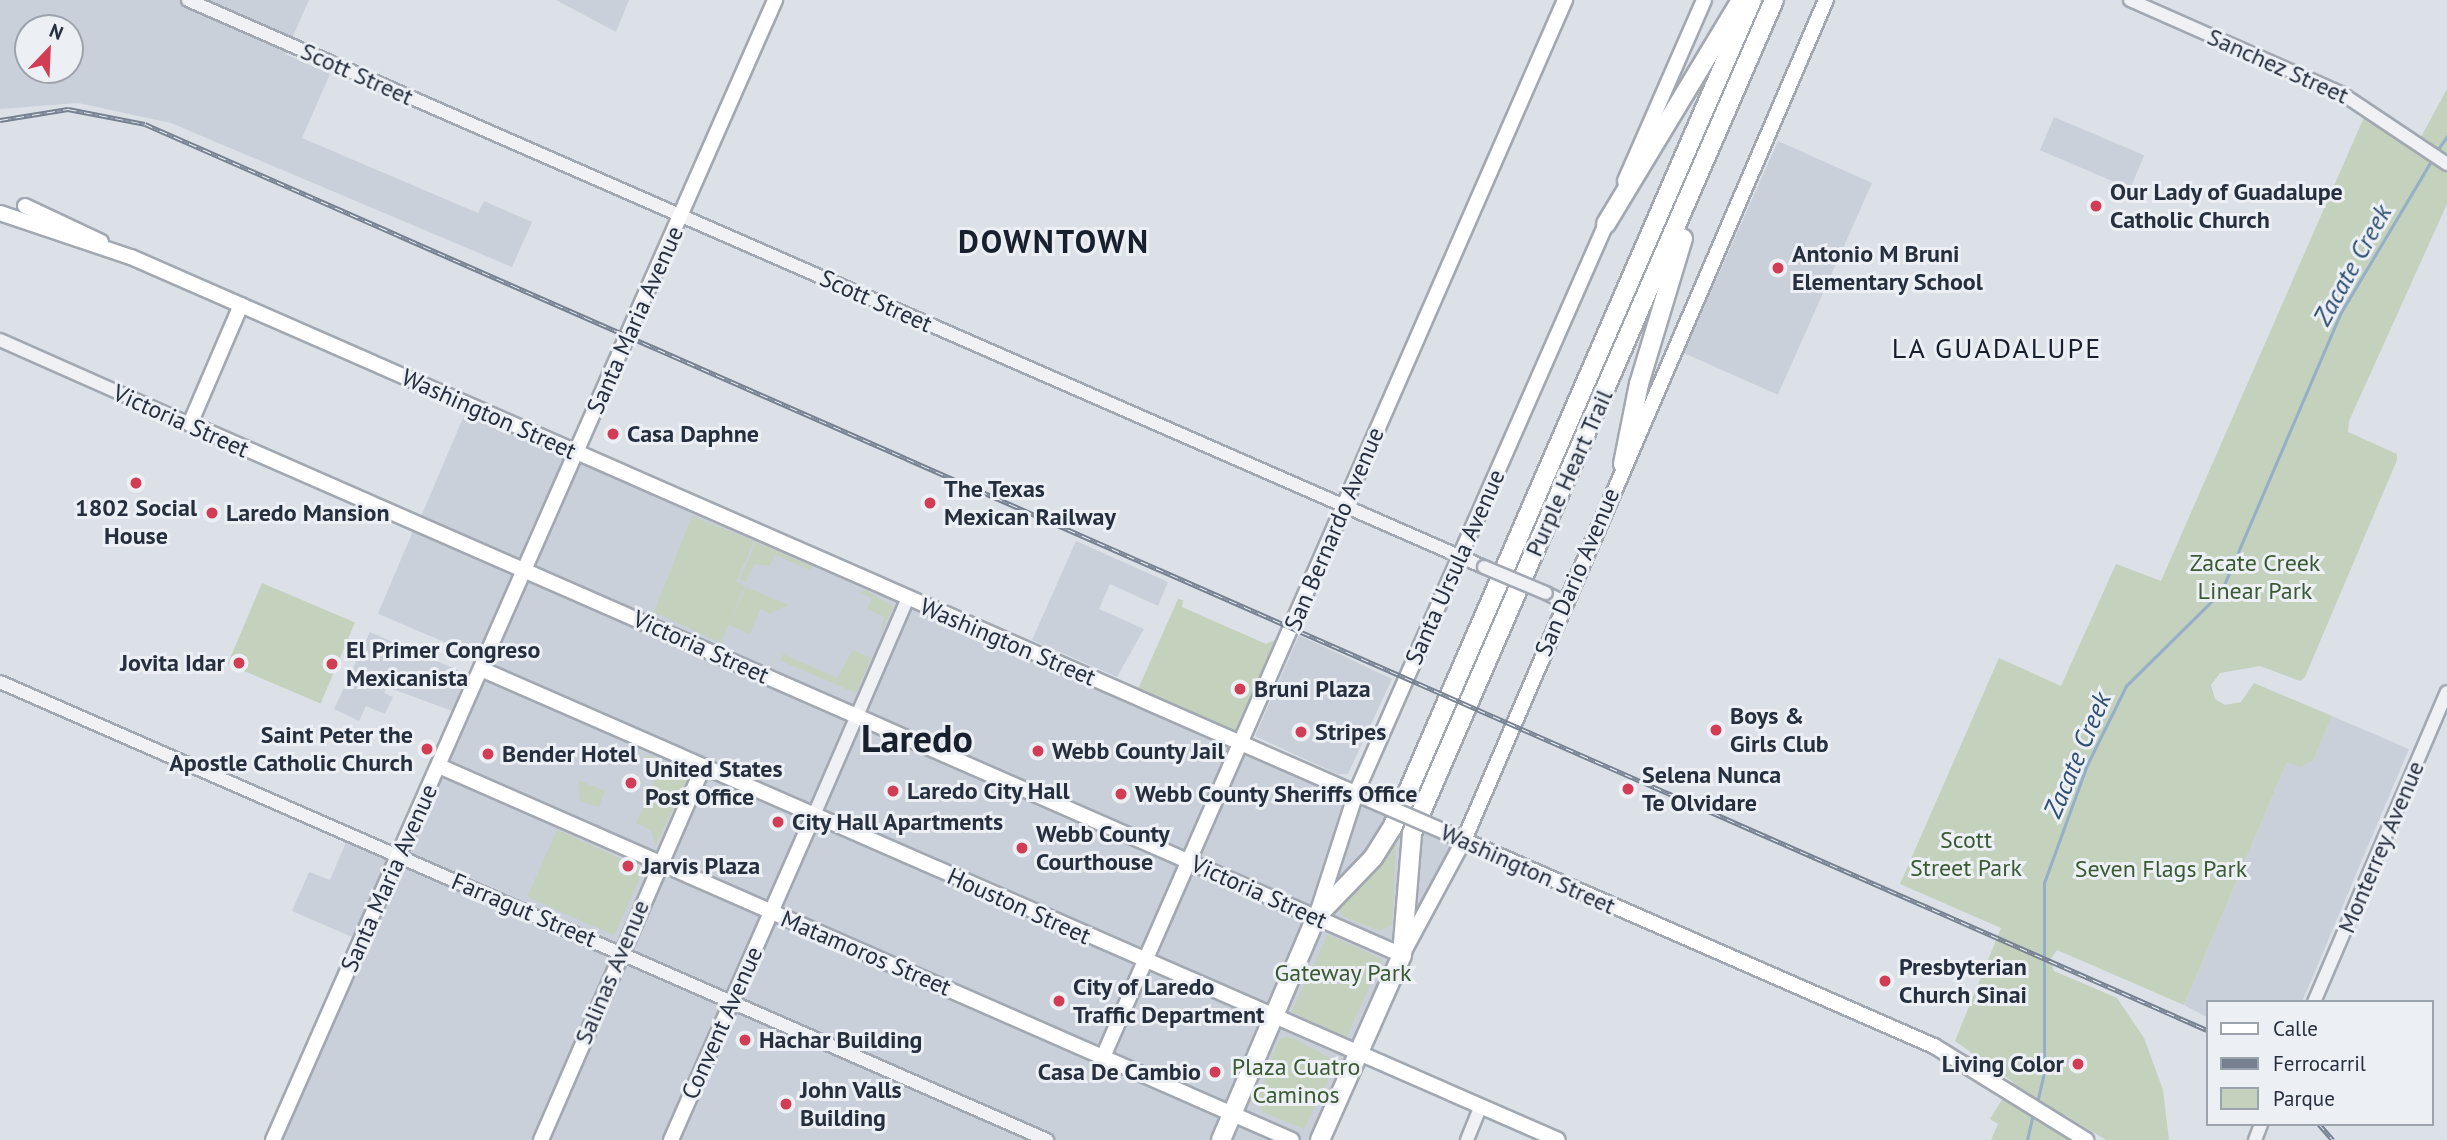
<!DOCTYPE html>
<html>
<head>
<meta charset="utf-8">
<style>
  body { margin:0 }
  #map { position:relative; width:2447px; height:1140px; overflow:hidden; background:#dce1e7; font-family:"PT Sans",sans-serif }
  div>[style] { position:absolute }
  [style*='--x'] { left:calc(var(--x)*1px); top:calc(var(--y)*1px); width:calc(var(--w)*1px); rotate:calc(var(--a)*1deg) }
  .built>* { inset:0; background:#cad0d9; transform-origin:0 0 }
  .green>* { inset:0; background:#c3d1bd; transform-origin:0 0 }
  .stream>* { height:2.5px; margin:-1.25px; padding:0 1.25px; transform-origin:1.25px; border-radius:1.25px; background:#96afc8 }
  .roads { filter:drop-shadow(2px 0 #a2a8b1) drop-shadow(-2px 0 #a2a8b1) drop-shadow(0 2px #a2a8b1) drop-shadow(0 -2px #a2a8b1) }
  .minor>* { height:12px; margin:-6px; padding:0 6px; transform-origin:6px; border-radius:6px; background:#eff1f5 }
  .major>* { height:14px; margin:-7px; padding:0 7px; transform-origin:7px; border-radius:7px; background:#fff }
  .highway>* { height:18px; margin:-9px; padding:0 9px; transform-origin:9px; border-radius:9px; background:#fff }
  .rail>* { height:5px; margin-top:-2.5px; transform-origin:0; background:repeating-linear-gradient(90deg,#ecf0f5 0 8px,#768091 0 16px); box-sizing:border-box; border-block:2px solid #768091 }
  .bridges { filter:drop-shadow(2px 0 #a2a8b1) drop-shadow(-2px 0 #a2a8b1) drop-shadow(0 2px #a2a8b1) drop-shadow(0 -2px #a2a8b1) }
  .minor-bridge>* { height:12px; margin:-6px; padding:0 6px; transform-origin:6px; border-radius:6px; background:#eff1f5 }
  .major-bridge>* { height:14px; margin:-7px; padding:0 7px; transform-origin:7px; border-radius:7px; background:#fff }
  .dots>* { width:19px; height:19px; translate:-50% -50%; box-sizing:border-box; border:4px solid #ecf0f5; border-radius:50% }
  span { translate:-50% -50%; white-space:nowrap; text-align:center; line-height:1.15; -webkit-text-stroke:6px #ecf0f5; paint-order:stroke }
  .street-label { font-size:24px; color:#262f3e }
  .poi-label { font-size:24px; color:#262f3e; font-weight:700 }
  .left { translate:0 -50%; text-align:left }
  .right { translate:-100% -50%; text-align:right }
  .park-label { font-size:24px; color:#3b5a33 }
  .water-label { font-size:26px; color:#2f4e72; font-style:italic }
  .quarter-label { font-size:28px; color:#18202e; letter-spacing:2px }
  .district-label { font-size:32px; color:#18202e; font-weight:700; letter-spacing:2px }
  .town-label { font-size:38px; color:#18202e; font-weight:700 }
  .legend { position:absolute; left:2206px; top:1000px; width:228px; height:126px; box-sizing:border-box; background:#ecf0f5; border:2px solid #9da3ac; margin:0; padding:9px 12px; list-style:none; font-size:21px; color:#262f3e }
  .legend li { display:flex; align-items:center; gap:14px; height:35px }
  .legend b { width:35px; border:2px solid #9da3ac }
  .north { position:absolute; left:14px; top:14px; width:70px; height:70px; box-sizing:border-box; background:#ecf0f5; border:2px solid #9da3ac; border-radius:50%; rotate:23deg; font-size:19px; font-weight:700; line-height:28px; text-align:center; color:#262f3e }
  .north::after { content:''; display:block; margin:auto; width:24px; height:32px; background:#d13d55; clip-path:polygon(50% 0,100% 100%,50% 72%,0 100%) }
</style>
</head>
<body>
<div id="map">
  <div class="built">
    <i style="clip-path:polygon(evenodd,0 0,309px 0,285px 54px,330px 74px,302px 138px,478px 213px,484px 201px,532px 222px,512px 267px,171px 123px,78px 103px,0 109px,0 0,28px 28px,70px 28px,70px 70px,28px 70px,28px 28px)"></i>
    <i style="clip-path:polygon(556px 0,629px 0,616px 32px)"></i>
    <i style="left:2054px;top:117px;width:98px;height:36px;rotate:23deg"></i>
    <i style="left:1778px;top:141px;width:103px;height:232px;rotate:24deg"></i>
    <i style="left:465px;top:413px;width:109px;height:113px;rotate:23deg"></i>
    <i style="clip-path:polygon(576px 452px,1464px 840px,1320px 1140px,273px 1140px)"></i>
    <i style="left:413px;top:531px;width:108px;height:90px;rotate:23deg"></i>
    <i style="clip-path:polygon(1076px 541px,1168px 582px,1158px 606px,1110px 584px,1099px 609px,1144px 629px,1117px 677px,1032px 640px)"></i>
    <i style="clip-path:polygon(370px 632px,467px 674px,452px 711px,387px 687px,384px 693px,393px 697px,385px 714px,366px 706px,359px 721px,334px 709px)"></i>
    <i style="clip-path:polygon(1299px 635px,1392px 679px,1348px 774px,1337px 774px,1255px 736px)"></i>
    <i style="clip-path:polygon(2332px 716px,2409px 749px,2302px 1002px,2207px 1002px,2207px 1017px,2184px 1005px,2287px 762px,2313px 761px)"></i>
    <i style="clip-path:polygon(346px 842px,387px 860px,352px 937px,292px 911px,309px 872px,330px 880px)"></i>
  </div>
  <div class="green">
    <i style="clip-path:polygon(2447px 89px,2447px 204px,2349px 421px,2348px 432px,2397px 454px,2397px 460px,2305px 677px,2300px 681px,2260px 666px,2220px 673px,2211px 685px,2215px 699px,2225px 705px,2241px 702px,2254px 683px,2332px 716px,2313px 761px,2299px 767px,2287px 762px,2184px 1005px,2057px 950px,2050px 960px,2054px 971px,2117px 998px,2144px 1038px,2163px 1090px,2169px 1140px,2106px 1140px,2065px 1115px,2054px 1131px,2068px 1140px,1991px 1140px,1998px 1124px,1990px 1119px,2013px 1082px,1955px 1041px,2001px 928px,1900px 884px,1999px 658px,2061px 686px,2116px 564px,2161px 581px,2365px 115px,2414px 150px)"></i>
    <i style="clip-path:polygon(692px 516px,754px 541px,736px 582px,745px 586px,721px 643px,654px 612px)"></i>
    <i style="clip-path:polygon(756px 542px,812px 566px,810px 570px,775px 555px,770px 566px,754px 564px,746px 582px,740px 579px)"></i>
    <i style="left:262px;top:583px;width:101px;height:88px;rotate:23deg"></i>
    <i style="clip-path:polygon(746px 587px,788px 605px,770px 614px,760px 609px,750px 634px,729px 625px)"></i>
    <i style="clip-path:polygon(866px 590px,893px 607px,880px 636px,884px 617px,867px 609px,872px 598px,860px 593px)"></i>
    <i style="clip-path:polygon(1178px 599px,1183px 600px,1182px 607px,1266px 644px,1275px 640px,1236px 731px,1138px 689px)"></i>
    <i style="clip-path:polygon(853px 650px,871px 658px,856px 693px,781px 661px,783px 654px,837px 678px)"></i>
    <i style="clip-path:polygon(648px 755px,691px 773px,655px 846px,651px 830px,636px 823px,661px 766px,646px 759px)"></i>
    <i style="clip-path:polygon(578px 780px,605px 791px,599px 807px,580px 801px)"></i>
    <i style="left:557px;top:830px;width:95px;height:73px;rotate:24deg"></i>
    <i style="clip-path:polygon(1396px 843px,1392px 925px,1380px 931px,1342px 916px,1338px 907px)"></i>
    <i style="left:1328px;top:934px;width:60px;height:86px;rotate:25deg"></i>
    <i style="clip-path:polygon(1289px 1036px,1337px 1062px,1304px 1129px,1263px 1112px,1257px 1100px,1279px 1039px)"></i>
  </div>
  <div class="stream">
    <i style="--x:2436;--y:152;--w:19;--a:-55"></i>
    <i style="--x:2037;--y:1103;--w:32;--a:-77"></i>
    <i style="--x:2044;--y:1072;--w:189;--a:-90"></i>
    <i style="--x:2044;--y:883;--w:126;--a:-70"></i>
    <i style="--x:2087;--y:765;--w:88;--a:-63.7"></i>
    <i style="--x:2126;--y:686;--w:134;--a:-44.7"></i>
    <i style="--x:2221;--y:592;--w:302;--a:-66.8"></i>
    <i style="--x:2340;--y:314;--w:182;--a:-59.2"></i>
    <i style="--x:2027;--y:1140;--w:28;--a:-77"></i>
  </div>
  <div class="roads">
    <div class="minor">
      <i style="--x:188;--y:0;--w:1415;--a:23.63"></i>
      <i style="--x:2130;--y:0;--w:231;--a:23.8"></i>
      <i style="--x:2341;--y:93;--w:128;--a:33.8"></i>
      <i style="--x:0;--y:340;--w:208;--a:23.9"></i>
      <i style="--x:1546;--y:593;--w:20;--a:27"></i>
      <i style="--x:0;--y:682;--w:1143;--a:23.63"></i>
      <i style="--x:814;--y:815;--w:236;--a:-66.6"></i>
      <i style="--x:2314;--y:1002;--w:337;--a:-66.8"></i>
      <i style="--x:1467;--y:1140;--w:37;--a:-68"></i>
      <i style="--x:2255;--y:1140;--w:17;--a:-69"></i>
    </div>
    <div class="major">
      <i style="--x:1625;--y:181;--w:197;--a:-66.4"></i>
      <i style="--x:25;--y:206;--w:84;--a:25.3"></i>
      <i style="--x:0;--y:213;--w:138;--a:18.6"></i>
      <i style="--x:131;--y:257;--w:1354;--a:23.65"></i>
      <i style="--x:241;--y:305;--w:129;--a:113.2"></i>
      <i style="--x:190;--y:424;--w:1323;--a:23.66"></i>
      <i style="--x:1402;--y:955;--w:131;--a:-61.7"></i>
      <i style="--x:1464;--y:840;--w:915;--a:-66.69"></i>
      <i style="--x:481;--y:669;--w:1175;--a:23.62"></i>
      <i style="--x:439;--y:766;--w:931;--a:23.68"></i>
      <i style="--x:1445;--y:832;--w:534;--a:23.64"></i>
      <i style="--x:1934;--y:1046;--w:179;--a:31.7"></i>
      <i style="--x:1316;--y:917;--w:130;--a:-72.1"></i>
      <i style="--x:1356;--y:793;--w:631;--a:-66.28"></i>
      <i style="--x:1103;--y:1057;--w:1154;--a:-66.39"></i>
      <i style="--x:273;--y:1140;--w:1246;--a:-66.23"></i>
      <i style="--x:541;--y:1140;--w:407;--a:-66.5"></i>
      <i style="--x:671;--y:1140;--w:355;--a:-66.3"></i>
    </div>
    <div class="highway">
      <i style="--x:1606;--y:224;--w:262;--a:-58.9"></i>
      <i style="--x:1623;--y:464;--w:82;--a:-78.7"></i>
      <i style="--x:1639;--y:384;--w:152;--a:-73.2"></i>
      <i style="--x:1221;--y:1140;--w:242;--a:-66.9"></i>
      <i style="--x:1316;--y:917;--w:82;--a:-46"></i>
      <i style="--x:1373;--y:858;--w:36;--a:-58"></i>
      <i style="--x:1392;--y:828;--w:903;--a:-66.5"></i>
      <i style="--x:1320;--y:1140;--w:202;--a:-66.1"></i>
      <i style="--x:1402;--y:955;--w:122;--a:-85.3"></i>
      <i style="--x:1412;--y:833;--w:908;--a:-66.51"></i>
    </div>
  </div>
  <div class="rail">
    <i style="--x:0;--y:120;--w:69;--a:-9.2"></i>
    <i style="--x:68;--y:109;--w:78;--a:11"></i>
    <i style="--x:145;--y:124;--w:2252;--a:23.72"></i>
    <i style="--x:2319;--y:1124;--w:21;--a:49"></i>
  </div>
  <div class="bridges">
    <div class="minor-bridge">
      <i style="--x:1484;--y:567;--w:67;--a:22.8"></i>
    </div>
    <div class="major-bridge">
      <i style="--x:1371;--y:800;--w:81;--a:23.4"></i>
    </div>
  </div>
  <div class="dots">
    <i style="left:2096px;top:206px;background:#d13d55"></i>
    <i style="left:1778px;top:268px;background:#d13d55"></i>
    <i style="left:613px;top:434px;background:#d13d55"></i>
    <i style="left:136px;top:483px;background:#d13d55"></i>
    <i style="left:930px;top:503px;background:#d13d55"></i>
    <i style="left:212px;top:513px;background:#d13d55"></i>
    <i style="left:239px;top:663px;background:#d13d55"></i>
    <i style="left:332px;top:664px;background:#d13d55"></i>
    <i style="left:1240px;top:689px;background:#d13d55"></i>
    <i style="left:1716px;top:730px;background:#d13d55"></i>
    <i style="left:1301px;top:732px;background:#d13d55"></i>
    <i style="left:427px;top:749px;background:#d13d55"></i>
    <i style="left:1038px;top:751px;background:#d13d55"></i>
    <i style="left:488px;top:754px;background:#d13d55"></i>
    <i style="left:631px;top:783px;background:#d13d55"></i>
    <i style="left:1628px;top:789px;background:#d13d55"></i>
    <i style="left:893px;top:791px;background:#d13d55"></i>
    <i style="left:1121px;top:794px;background:#d13d55"></i>
    <i style="left:778px;top:822px;background:#d13d55"></i>
    <i style="left:1022px;top:848px;background:#d13d55"></i>
    <i style="left:628px;top:866px;background:#d13d55"></i>
    <i style="left:1885px;top:981px;background:#d13d55"></i>
    <i style="left:1059px;top:1001px;background:#d13d55"></i>
    <i style="left:745px;top:1040px;background:#d13d55"></i>
    <i style="left:2078px;top:1064px;background:#d13d55"></i>
    <i style="left:1215px;top:1072px;background:#d13d55"></i>
    <i style="left:786px;top:1104px;background:#d13d55"></i>
  </div>
  <div class="street-label">
    <span style="left:2278px;top:66px;rotate:24deg">Sanchez Street</span>
    <span style="left:357px;top:74px;rotate:24deg">Scott Street</span>
    <span style="left:876px;top:301px;rotate:24deg">Scott Street</span>
    <span style="left:635px;top:320px;rotate:-66deg">Santa Maria Avenue</span>
    <span style="left:489px;top:414px;rotate:24deg">Washington Street</span>
    <span style="left:181px;top:421px;rotate:24deg">Victoria Street</span>
    <span style="left:1569px;top:473px;rotate:-66deg">Purple Heart Trail</span>
    <span style="left:1334px;top:529px;rotate:-67deg">San Bernardo Avenue</span>
    <span style="left:1455px;top:567px;rotate:-66deg">Santa Ursula Avenue</span>
    <span style="left:1577px;top:572px;rotate:-67deg">San Dario Avenue</span>
    <span style="left:1008px;top:642px;rotate:23deg">Washington Street</span>
    <span style="left:701px;top:647px;rotate:24deg">Victoria Street</span>
    <span style="left:2381px;top:847px;rotate:-67deg">Monterrey Avenue</span>
    <span style="left:1528px;top:869px;rotate:24deg">Washington Street</span>
    <span style="left:389px;top:878px;rotate:-66deg">Santa Maria Avenue</span>
    <span style="left:1259px;top:892px;rotate:24deg">Victoria Street</span>
    <span style="left:1019px;top:906px;rotate:24deg">Houston Street</span>
    <span style="left:524px;top:910px;rotate:23deg">Farragut Street</span>
    <span style="left:866px;top:953px;rotate:23deg">Matamoros Street</span>
    <span style="left:612px;top:972px;rotate:-67deg">Salinas Avenue</span>
    <span style="left:722px;top:1023px;rotate:-66deg">Convent Avenue</span>
  </div>
  <div class="poi-label">
    <span class="left" style="left:2110px;top:206px">Our Lady of Guadalupe<br>Catholic Church</span>
    <span class="left" style="left:1792px;top:268px">Antonio M Bruni<br>Elementary School</span>
    <span class="left" style="left:627px;top:434px">Casa Daphne</span>
    <span class="left" style="left:944px;top:503px">The Texas<br>Mexican Railway</span>
    <span style="left:136px;top:522px">1802 Social<br>House</span>
    <span class="left" style="left:226px;top:513px">Laredo Mansion</span>
    <span class="left" style="left:346px;top:664px">El Primer Congreso<br>Mexicanista</span>
    <span class="right" style="left:225px;top:663px">Jovita Idar</span>
    <span class="left" style="left:1254px;top:689px">Bruni Plaza</span>
    <span class="left" style="left:1730px;top:730px">Boys &amp;<br>Girls Club</span>
    <span class="left" style="left:1315px;top:732px">Stripes</span>
    <span class="right" style="left:413px;top:749px">Saint Peter the<br>Apostle Catholic Church</span>
    <span class="left" style="left:1052px;top:751px">Webb County Jail</span>
    <span class="left" style="left:502px;top:754px">Bender Hotel</span>
    <span class="left" style="left:645px;top:783px">United States<br>Post Office</span>
    <span class="left" style="left:1642px;top:789px">Selena Nunca<br>Te Olvidare</span>
    <span class="left" style="left:907px;top:791px">Laredo City Hall</span>
    <span class="left" style="left:1135px;top:794px">Webb County Sheriffs Office</span>
    <span class="left" style="left:792px;top:822px">City Hall Apartments</span>
    <span class="left" style="left:1036px;top:848px">Webb County<br>Courthouse</span>
    <span class="left" style="left:642px;top:866px">Jarvis Plaza</span>
    <span class="left" style="left:1899px;top:981px">Presbyterian<br>Church Sinai</span>
    <span class="left" style="left:1073px;top:1001px">City of Laredo<br>Traffic Department</span>
    <span class="left" style="left:759px;top:1040px">Hachar Building</span>
    <span class="right" style="left:2064px;top:1064px">Living Color</span>
    <span class="right" style="left:1201px;top:1072px">Casa De Cambio</span>
    <span class="left" style="left:800px;top:1104px">John Valls<br>Building</span>
  </div>
  <div class="park-label">
    <span style="left:2255px;top:577px">Zacate Creek<br>Linear Park</span>
    <span style="left:1966px;top:854px">Scott<br>Street Park</span>
    <span style="left:2161px;top:869px">Seven Flags Park</span>
    <span style="left:1343px;top:973px">Gateway Park</span>
    <span style="left:1296px;top:1081px">Plaza Cuatro<br>Caminos</span>
  </div>
  <div class="water-label">
    <span style="left:2352px;top:265px;rotate:-61deg">Zacate Creek</span>
    <span style="left:2077px;top:755px;rotate:-67deg">Zacate Creek</span>
  </div>
  <div class="quarter-label">
    <span style="left:1997px;top:348px">LA GUADALUPE</span>
  </div>
  <div class="district-label">
    <span style="left:1054px;top:241px">DOWNTOWN</span>
  </div>
  <div class="town-label">
    <span style="left:917px;top:738px">Laredo</span>
  </div>
  <ul class="legend">
  <li><b style="height:9px;background:#fff"></b>Calle</li>
  <li><b style="height:9px;background:#768091"></b>Ferrocarril</li>
  <li><b style="height:19px;background:#c3d1bd"></b>Parque</li>
  </ul>
  <div class="north">N</div>
</div>
</body>
</html>
